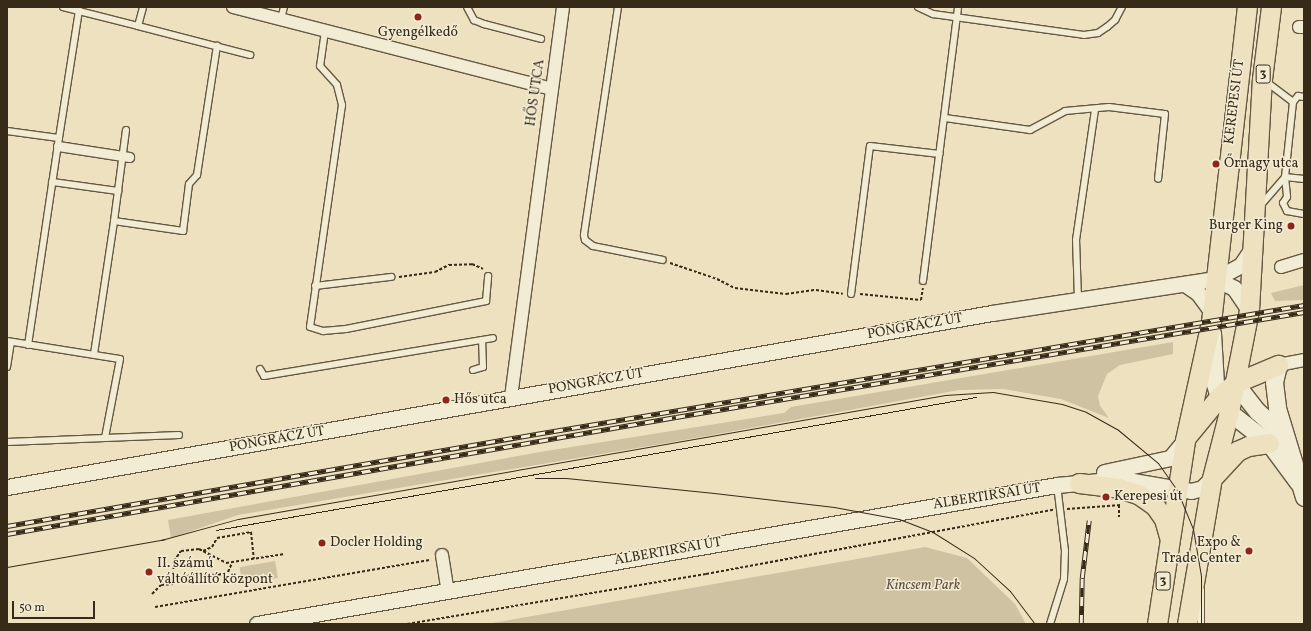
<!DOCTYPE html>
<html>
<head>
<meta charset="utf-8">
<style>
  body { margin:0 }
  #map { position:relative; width:1311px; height:631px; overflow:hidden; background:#ede1bf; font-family:Vollkorn,serif }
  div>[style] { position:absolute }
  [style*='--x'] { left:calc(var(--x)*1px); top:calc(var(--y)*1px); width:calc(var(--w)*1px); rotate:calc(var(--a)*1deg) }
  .green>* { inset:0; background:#cec2a3; transform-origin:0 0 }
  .path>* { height:2px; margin-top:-1px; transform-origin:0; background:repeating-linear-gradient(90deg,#382a19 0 3px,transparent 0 5px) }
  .roads { filter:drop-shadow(1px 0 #655842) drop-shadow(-1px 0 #655842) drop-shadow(0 1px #655842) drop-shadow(0 -1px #655842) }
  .service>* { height:6px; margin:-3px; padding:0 3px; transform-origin:3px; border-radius:3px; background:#f3ecd5 }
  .pedestrian>* { height:9px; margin:-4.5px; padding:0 4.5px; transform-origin:4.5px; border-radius:4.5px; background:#f3ecd5 }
  .minor>* { height:12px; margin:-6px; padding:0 6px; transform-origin:6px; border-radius:6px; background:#f3ecd5 }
  .tertiary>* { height:15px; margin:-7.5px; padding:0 7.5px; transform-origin:7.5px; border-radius:7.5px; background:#f3ecd5 }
  .secondary>* { height:17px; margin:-8.5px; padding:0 8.5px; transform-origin:8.5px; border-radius:8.5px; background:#f3ecd5 }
  .primary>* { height:19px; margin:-9.5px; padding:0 9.5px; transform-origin:9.5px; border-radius:9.5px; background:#ede1bf }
  .tram>* { height:1px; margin:-0.5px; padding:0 0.5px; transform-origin:0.5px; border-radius:0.5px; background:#382a19 }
  .rail>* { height:4.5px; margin-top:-2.25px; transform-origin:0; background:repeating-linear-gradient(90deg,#f3ecd5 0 9px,#382a19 0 18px); box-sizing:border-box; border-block:1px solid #382a19 }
  .dots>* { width:11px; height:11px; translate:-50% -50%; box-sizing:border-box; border:2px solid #f3ecd5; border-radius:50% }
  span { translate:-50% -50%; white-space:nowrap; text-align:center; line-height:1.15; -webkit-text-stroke:3px #f3ecd5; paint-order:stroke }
  .shield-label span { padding:1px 3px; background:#f3ecd5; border:1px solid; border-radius:3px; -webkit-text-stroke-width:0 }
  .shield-label { font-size:13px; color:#382a19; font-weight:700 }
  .poi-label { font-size:14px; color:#382a19 }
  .left { translate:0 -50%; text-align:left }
  .right { translate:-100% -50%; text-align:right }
  .street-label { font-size:14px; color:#382a19 }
  .park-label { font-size:14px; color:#5e503c; font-style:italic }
  .frame { position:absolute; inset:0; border:8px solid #382a19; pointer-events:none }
  .scale { position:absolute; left:12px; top:601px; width:83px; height:18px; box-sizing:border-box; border:2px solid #382a19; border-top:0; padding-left:5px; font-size:12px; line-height:14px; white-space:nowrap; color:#382a19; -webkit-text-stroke:3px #f3ecd5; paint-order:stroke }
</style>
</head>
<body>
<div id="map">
  <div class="green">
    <i style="clip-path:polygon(1304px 285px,1304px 300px,1275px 301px,1271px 293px)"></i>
    <i style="clip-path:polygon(1173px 342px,1173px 354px,1120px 365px,1107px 374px,1098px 396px,1100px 406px,1109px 418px,1061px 399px,1003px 389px,959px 390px,679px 441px,238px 515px,171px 538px,168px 520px,540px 452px,784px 413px,791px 407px)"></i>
    <i style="clip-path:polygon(925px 547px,967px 558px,1015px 604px,1026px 624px,487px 624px)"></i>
    <i style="left:275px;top:561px;width:17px;height:36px;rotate:80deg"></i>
  </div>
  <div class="path">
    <i style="--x:670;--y:263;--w:50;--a:18.8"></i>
    <i style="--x:717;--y:279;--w:20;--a:27"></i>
    <i style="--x:735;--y:288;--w:51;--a:6.7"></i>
    <i style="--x:786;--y:294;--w:30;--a:-8"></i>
    <i style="--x:816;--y:290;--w:27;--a:8"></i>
    <i style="--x:399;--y:277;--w:36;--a:-8"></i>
    <i style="--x:435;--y:272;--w:16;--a:-27"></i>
    <i style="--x:449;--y:265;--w:23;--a:-2"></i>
    <i style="--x:472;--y:264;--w:12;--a:24"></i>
    <i style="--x:860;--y:294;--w:61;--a:5.6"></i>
    <i style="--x:921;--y:300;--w:12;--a:-81"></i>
    <i style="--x:1119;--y:505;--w:12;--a:90"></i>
    <i style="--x:1067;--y:509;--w:54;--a:-4.2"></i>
    <i style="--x:203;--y:551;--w:10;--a:-24"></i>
    <i style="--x:212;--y:547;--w:10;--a:-61"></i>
    <i style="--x:217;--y:538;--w:35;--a:-10"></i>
    <i style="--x:251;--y:532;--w:27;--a:84"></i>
    <i style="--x:173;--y:583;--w:21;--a:-25"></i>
    <i style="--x:192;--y:574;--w:26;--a:2"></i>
    <i style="--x:218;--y:575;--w:10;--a:-17"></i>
    <i style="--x:228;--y:572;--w:10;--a:-66"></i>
    <i style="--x:152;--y:594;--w:13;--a:-45"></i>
    <i style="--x:161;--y:585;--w:12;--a:-5"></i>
    <i style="--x:173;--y:584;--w:23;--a:-88"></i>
    <i style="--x:174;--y:561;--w:12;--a:-55"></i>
    <i style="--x:181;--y:551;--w:18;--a:-6"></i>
    <i style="--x:199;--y:549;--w:30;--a:27"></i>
    <i style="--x:226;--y:563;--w:59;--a:-8.8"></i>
    <i style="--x:155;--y:607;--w:280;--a:-9.7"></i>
    <i style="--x:407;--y:624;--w:303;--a:-9.5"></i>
    <i style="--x:706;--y:574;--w:353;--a:-10.5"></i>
  </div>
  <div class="roads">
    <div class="service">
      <i style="--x:63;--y:7;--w:77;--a:14.2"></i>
      <i style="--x:138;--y:26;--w:20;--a:-75"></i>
      <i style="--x:467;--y:7;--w:15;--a:62"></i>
      <i style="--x:474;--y:20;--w:11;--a:22"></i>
      <i style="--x:484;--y:24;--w:59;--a:14.7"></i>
      <i style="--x:618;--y:7;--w:231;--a:98.5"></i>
      <i style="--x:584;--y:235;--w:5;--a:79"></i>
      <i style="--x:585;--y:240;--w:10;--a:37"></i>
      <i style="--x:593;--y:246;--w:71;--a:11.3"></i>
      <i style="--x:918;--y:7;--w:17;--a:25"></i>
      <i style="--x:933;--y:14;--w:152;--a:7.9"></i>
      <i style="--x:1084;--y:35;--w:14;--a:-8"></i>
      <i style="--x:1098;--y:33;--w:11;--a:-34"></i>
      <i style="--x:1107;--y:27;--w:11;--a:-41"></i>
      <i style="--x:1115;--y:20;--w:15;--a:-62"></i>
      <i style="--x:281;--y:19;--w:12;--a:-76"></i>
      <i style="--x:138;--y:26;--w:116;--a:14.5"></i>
      <i style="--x:325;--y:31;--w:35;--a:98"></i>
      <i style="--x:320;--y:66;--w:25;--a:48"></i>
      <i style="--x:337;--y:85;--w:21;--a:76"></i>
      <i style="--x:342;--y:105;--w:224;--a:98.2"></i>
      <i style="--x:310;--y:327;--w:14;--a:17"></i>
      <i style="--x:323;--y:331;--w:23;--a:-5"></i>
      <i style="--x:346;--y:329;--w:143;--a:-11.3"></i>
      <i style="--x:486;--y:301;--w:25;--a:-85"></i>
      <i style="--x:1293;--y:102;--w:8;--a:-50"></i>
      <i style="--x:1298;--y:96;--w:6;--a:9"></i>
      <i style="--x:945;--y:118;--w:86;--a:8"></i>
      <i style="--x:1030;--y:130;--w:40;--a:-28"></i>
      <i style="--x:1065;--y:111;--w:44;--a:-5.2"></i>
      <i style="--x:1109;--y:107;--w:56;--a:7.1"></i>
      <i style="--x:1165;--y:114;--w:65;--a:96.1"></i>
      <i style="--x:126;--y:130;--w:92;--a:97.5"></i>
      <i style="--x:114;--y:221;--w:70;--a:8.2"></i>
      <i style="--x:183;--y:231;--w:47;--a:-82.7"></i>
      <i style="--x:189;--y:184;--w:12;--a:-48"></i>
      <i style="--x:197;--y:175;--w:131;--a:-81.2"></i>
      <i style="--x:7;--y:131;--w:52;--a:7.7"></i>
      <i style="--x:59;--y:138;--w:129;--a:-81.1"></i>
      <i style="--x:1304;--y:179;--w:19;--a:-174"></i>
      <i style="--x:1285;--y:177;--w:20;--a:84"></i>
      <i style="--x:1287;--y:197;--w:7;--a:124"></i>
      <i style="--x:1283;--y:203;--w:9;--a:63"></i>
      <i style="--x:1287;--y:211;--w:17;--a:10"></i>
      <i style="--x:52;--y:182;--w:67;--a:7.8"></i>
      <i style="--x:1260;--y:206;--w:38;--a:-49"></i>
      <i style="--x:1285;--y:177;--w:75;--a:-83.9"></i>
      <i style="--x:1293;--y:102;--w:35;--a:-143"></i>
      <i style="--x:923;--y:281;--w:276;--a:-82.7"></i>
      <i style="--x:315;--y:286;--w:77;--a:-6.8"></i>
      <i style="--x:851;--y:294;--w:149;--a:-82.7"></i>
      <i style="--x:870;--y:146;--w:70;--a:6.5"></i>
      <i style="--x:1078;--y:299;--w:59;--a:-91.9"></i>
      <i style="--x:1076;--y:240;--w:131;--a:-81.7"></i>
      <i style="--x:7;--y:341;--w:114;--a:9.1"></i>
      <i style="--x:120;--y:359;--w:80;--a:100.8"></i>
      <i style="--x:105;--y:438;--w:98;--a:177.7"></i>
      <i style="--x:28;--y:345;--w:209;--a:-81.5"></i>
      <i style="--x:94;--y:354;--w:134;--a:-81.4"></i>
      <i style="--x:7;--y:367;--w:25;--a:-81"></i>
      <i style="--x:260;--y:369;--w:8;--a:60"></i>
      <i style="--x:264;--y:376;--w:232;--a:-9.4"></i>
      <i style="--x:473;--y:370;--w:10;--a:-17"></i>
      <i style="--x:483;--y:367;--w:27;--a:-92"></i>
      <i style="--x:105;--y:438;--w:74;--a:-2.3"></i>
      <i style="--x:1050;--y:624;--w:47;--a:-72.7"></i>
      <i style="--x:1064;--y:579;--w:28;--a:-88"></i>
      <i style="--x:1065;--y:551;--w:66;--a:-96.9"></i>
      <i style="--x:1201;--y:624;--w:34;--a:-90"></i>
    </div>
    <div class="pedestrian">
      <i style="--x:58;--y:146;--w:72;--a:8.8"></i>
    </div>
    <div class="minor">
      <i style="--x:233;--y:7;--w:329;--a:14.4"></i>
      <i style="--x:1299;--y:27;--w:5;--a:0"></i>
      <i style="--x:1281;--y:267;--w:24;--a:-17"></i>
      <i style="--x:1278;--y:365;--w:26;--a:-11"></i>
      <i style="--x:511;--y:397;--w:393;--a:-82.4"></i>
      <i style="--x:442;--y:555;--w:36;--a:81"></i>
    </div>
    <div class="tertiary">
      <i style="--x:1215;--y:279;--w:21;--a:25"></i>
      <i style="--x:1234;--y:288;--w:27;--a:56"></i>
      <i style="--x:1185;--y:284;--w:16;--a:35"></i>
      <i style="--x:1198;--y:293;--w:24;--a:54"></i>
      <i style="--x:1104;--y:472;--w:67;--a:-12"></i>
      <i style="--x:1170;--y:458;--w:23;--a:-50"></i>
      <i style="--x:7;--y:487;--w:1000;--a:-10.02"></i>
      <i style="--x:992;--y:313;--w:226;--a:-8.7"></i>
      <i style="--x:1215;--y:279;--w:30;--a:-28"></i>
      <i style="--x:1241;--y:265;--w:22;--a:-56"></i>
      <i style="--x:257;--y:624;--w:812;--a:-9.86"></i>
      <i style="--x:1057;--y:485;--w:64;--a:-5.4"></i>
      <i style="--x:1121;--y:479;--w:71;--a:9.7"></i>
      <i style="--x:1191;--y:491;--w:11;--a:-15"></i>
      <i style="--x:1202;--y:488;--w:14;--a:-45"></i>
    </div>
    <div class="secondary">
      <i style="--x:1212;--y:333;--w:51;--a:86.6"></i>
      <i style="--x:1215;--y:384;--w:14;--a:73"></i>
      <i style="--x:1219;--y:397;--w:18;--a:56"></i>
      <i style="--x:1229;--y:412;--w:51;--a:37.8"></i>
      <i style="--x:1269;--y:443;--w:49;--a:53.4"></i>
      <i style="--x:1278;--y:365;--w:17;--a:103"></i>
      <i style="--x:1274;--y:382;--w:26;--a:83"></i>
      <i style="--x:1277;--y:408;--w:93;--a:73.1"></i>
      <i style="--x:1235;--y:383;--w:36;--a:52"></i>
      <i style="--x:1257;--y:411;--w:36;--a:42"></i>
    </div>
    <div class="primary">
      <i style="--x:1187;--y:436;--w:50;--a:-50.6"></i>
      <i style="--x:1219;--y:397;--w:21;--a:-41"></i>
      <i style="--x:1235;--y:383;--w:47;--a:-22.7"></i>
      <i style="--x:1215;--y:475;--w:33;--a:-47"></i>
      <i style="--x:1237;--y:451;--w:12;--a:-24"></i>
      <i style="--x:1248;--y:446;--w:21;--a:-8"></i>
      <i style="--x:1079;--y:483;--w:40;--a:7.1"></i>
      <i style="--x:1119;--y:488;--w:20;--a:18"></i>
      <i style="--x:1138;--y:494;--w:21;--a:35"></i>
      <i style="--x:1155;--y:506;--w:16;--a:55"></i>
      <i style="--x:1164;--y:519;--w:18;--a:74"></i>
      <i style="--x:1157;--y:624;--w:186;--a:-81.3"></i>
      <i style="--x:1185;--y:440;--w:121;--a:-77.6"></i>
      <i style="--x:1211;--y:322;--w:317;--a:-83.5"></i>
      <i style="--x:1187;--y:624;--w:148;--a:-80.3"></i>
      <i style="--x:1212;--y:478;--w:68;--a:-75.6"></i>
      <i style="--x:1229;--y:412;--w:104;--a:-78.9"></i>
      <i style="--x:1249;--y:310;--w:231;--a:-86.8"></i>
      <i style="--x:1262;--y:79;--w:73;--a:-82.9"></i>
    </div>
  </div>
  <div class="tram">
    <i style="--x:535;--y:478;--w:31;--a:0"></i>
    <i style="--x:566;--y:478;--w:149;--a:5.8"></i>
    <i style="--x:714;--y:493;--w:121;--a:6.7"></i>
    <i style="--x:834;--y:507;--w:66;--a:10.5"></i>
    <i style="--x:899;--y:519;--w:34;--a:21"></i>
    <i style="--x:931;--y:531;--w:51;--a:32.1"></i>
    <i style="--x:974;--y:558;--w:49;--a:42.5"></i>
    <i style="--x:1010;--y:591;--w:41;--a:52.9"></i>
    <i style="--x:216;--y:530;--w:772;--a:-9.93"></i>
    <i style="--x:161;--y:540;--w:80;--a:-15.3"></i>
    <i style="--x:238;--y:519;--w:718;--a:-9.95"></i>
    <i style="--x:945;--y:395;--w:48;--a:-3.6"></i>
    <i style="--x:993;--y:392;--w:70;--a:9.9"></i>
    <i style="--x:1062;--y:404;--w:25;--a:18"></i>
    <i style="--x:1086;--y:412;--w:35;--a:29"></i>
    <i style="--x:1117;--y:429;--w:53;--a:39.7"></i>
    <i style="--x:1158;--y:463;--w:33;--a:55"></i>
    <i style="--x:1177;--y:490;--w:42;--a:67.7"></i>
    <i style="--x:1193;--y:529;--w:48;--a:80.3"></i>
    <i style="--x:1201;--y:576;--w:48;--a:90"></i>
    <i style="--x:7;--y:567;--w:160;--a:-10"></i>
  </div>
  <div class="rail">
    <i style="--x:7;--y:526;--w:537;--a:-9.87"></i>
    <i style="--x:536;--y:434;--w:779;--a:-9.53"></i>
    <i style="--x:7;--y:534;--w:679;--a:-9.92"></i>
    <i style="--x:676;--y:417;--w:637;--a:-9.49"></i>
    <i style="--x:1081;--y:624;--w:46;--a:-88.8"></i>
    <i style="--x:1082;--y:578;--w:58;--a:-83.1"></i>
  </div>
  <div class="dots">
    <i style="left:418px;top:17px;background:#8f2418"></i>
    <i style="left:1216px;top:164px;background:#8f2418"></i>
    <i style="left:1291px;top:226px;background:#8f2418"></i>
    <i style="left:446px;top:400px;background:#8f2418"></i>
    <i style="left:1106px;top:497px;background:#8f2418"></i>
    <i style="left:322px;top:543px;background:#8f2418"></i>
    <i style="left:1249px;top:551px;background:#8f2418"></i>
    <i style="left:149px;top:572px;background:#8f2418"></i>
  </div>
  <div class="shield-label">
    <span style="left:1263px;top:74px">3</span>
    <span style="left:1163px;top:581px">3</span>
  </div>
  <div class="poi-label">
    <span style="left:418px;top:33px">Gyengélkedő</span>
    <span class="left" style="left:1224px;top:164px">Őrnagy utca</span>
    <span class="right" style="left:1283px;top:226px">Burger King</span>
    <span class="left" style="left:454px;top:400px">Hős utca</span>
    <span class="left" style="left:1114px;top:497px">Kerepesi út</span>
    <span class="left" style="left:330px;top:543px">Docler Holding</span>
    <span class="right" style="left:1241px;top:551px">Expo &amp;<br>Trade Center</span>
    <span class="left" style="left:157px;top:572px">II. számú<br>váltóállító központ</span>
  </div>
  <div class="street-label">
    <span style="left:536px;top:93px;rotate:-82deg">HŐS UTCA</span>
    <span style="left:1235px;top:102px;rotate:-83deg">KEREPESI ÚT</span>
    <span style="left:915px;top:327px;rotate:-10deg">PONGRÁCZ ÚT</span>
    <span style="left:596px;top:382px;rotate:-10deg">PONGRÁCZ ÚT</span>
    <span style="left:277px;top:440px;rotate:-10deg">PONGRÁCZ ÚT</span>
    <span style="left:987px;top:497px;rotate:-9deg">ALBERTIRSAI ÚT</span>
    <span style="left:668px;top:552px;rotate:-10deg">ALBERTIRSAI ÚT</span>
  </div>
  <div class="park-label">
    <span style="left:923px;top:586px">Kincsem Park</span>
  </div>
  <div class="frame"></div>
  <div class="scale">50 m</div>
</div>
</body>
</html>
